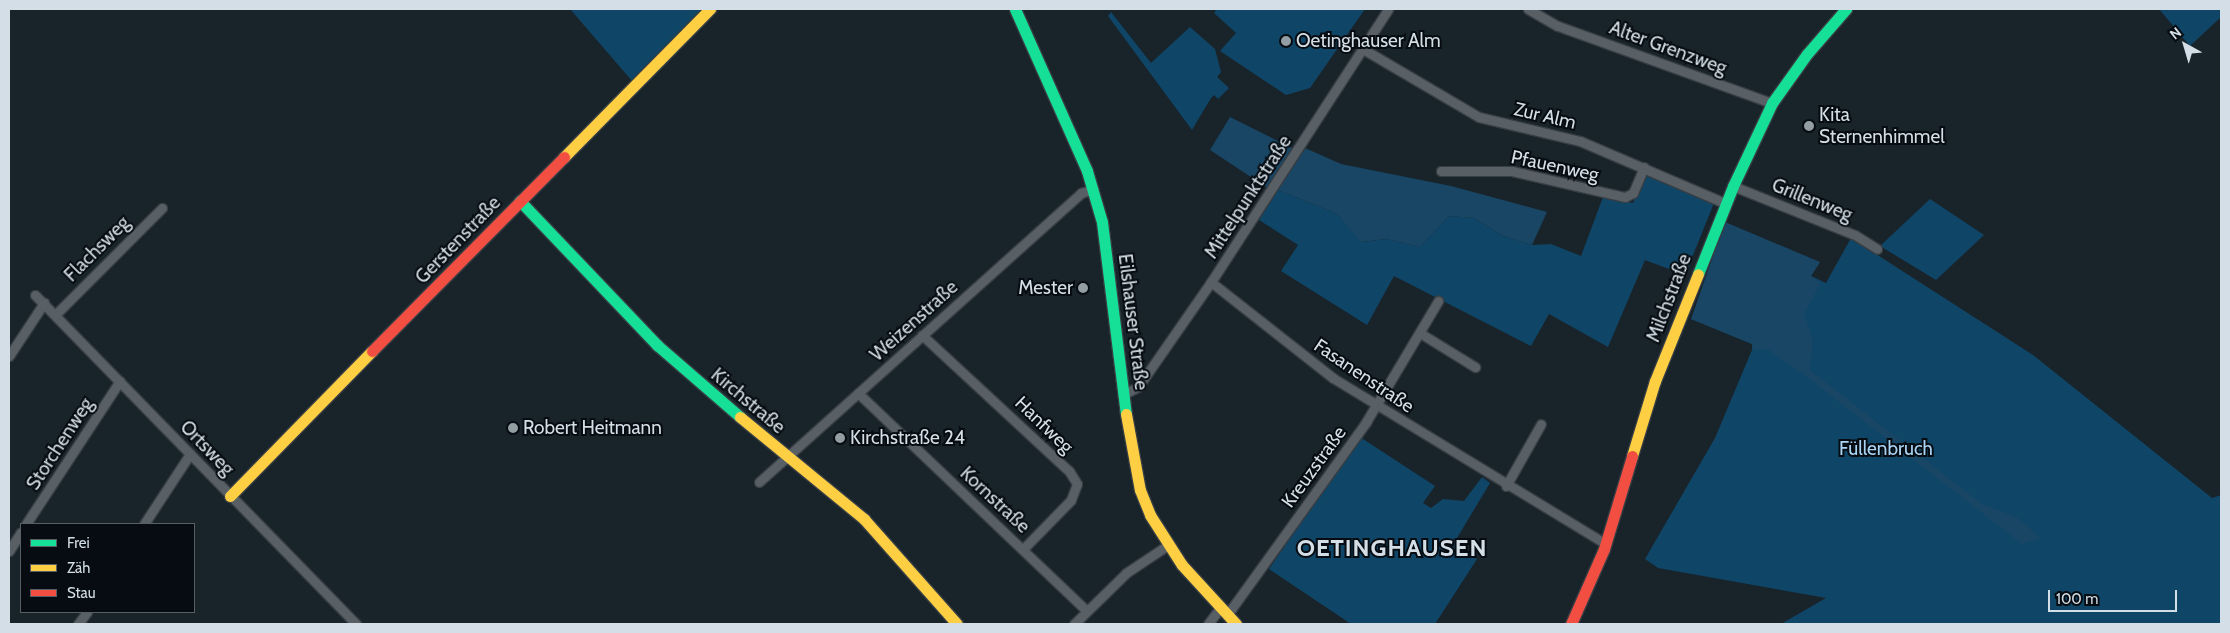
<!DOCTYPE html>
<html>
<head>
<meta charset="utf-8">
<style>
  body { margin:0 }
  #map { position:relative; width:2230px; height:633px; overflow:hidden; background:#19232a; font-family:Cabin,sans-serif }
  div>[style] { position:absolute }
  [style*='--x'] { left:calc(var(--x)*1px); top:calc(var(--y)*1px); width:calc(var(--w)*1px); rotate:calc(var(--a)*1deg) }
  .green>* { inset:0; background:#0f4667 }
  .forest>* { inset:0; background:#184664 }
  .roads { filter:drop-shadow(1px 0 #373e44) drop-shadow(-1px 0 #373e44) drop-shadow(0 1px #373e44) drop-shadow(0 -1px #373e44) }
  .street>* { height:9px; margin:-4.5px; padding:0 4.5px; transform-origin:4.5px; border-radius:4.5px; background:#585f65 }
  .fast>* { height:11px; margin:-5.5px; padding:0 5.5px; transform-origin:5.5px; border-radius:5.5px; background:#16e098 }
  .slow>* { height:11px; margin:-5.5px; padding:0 5.5px; transform-origin:5.5px; border-radius:5.5px; background:#ffcf43 }
  .jam>* { height:11px; margin:-5.5px; padding:0 5.5px; transform-origin:5.5px; border-radius:5.5px; background:#f24e42 }
  .dots>* { width:14px; height:14px; translate:-50% -50%; box-sizing:border-box; border:2px solid #060c11; border-radius:50% }
  span { translate:-50% -50%; white-space:nowrap; text-align:center; line-height:1.15; -webkit-text-stroke:4px #060c11; paint-order:stroke }
  .poi-label { font-size:19px; color:#d3dee6 }
  .left { translate:0 -50%; text-align:left }
  .right { translate:-100% -50%; text-align:right }
  .street-label { font-size:19px; color:#d3dee6 }
  .park-label { font-size:19px; color:#aad4f4 }
  .district-label { font-size:24px; color:#d3dee6; font-weight:700; letter-spacing:1px }
  .frame { position:absolute; inset:0; border:10px solid #d3dee6; pointer-events:none }
  .legend { position:absolute; left:20px; top:523px; width:175px; height:90px; box-sizing:border-box; background:#060c11; border:1px solid #586066; margin:0; padding:6px 9px; list-style:none; font-size:15px; color:#d3dee6 }
  .legend li { display:flex; align-items:center; gap:10px; height:25px }
  .legend b { width:25px; border:1px solid #586066 }
  .north { position:absolute; left:2160px; top:20px; width:50px; height:50px; -webkit-text-stroke:4px #060c11; paint-order:stroke; rotate:321deg; font-size:14px; font-weight:700; line-height:20px; text-align:center; color:#d3dee6 }
  .north::after { content:''; display:block; margin:auto; width:18px; height:22px; background:#d3dee6; clip-path:polygon(50% 0,100% 100%,50% 72%,0 100%) }
  .scale { position:absolute; left:2048px; top:590px; width:129px; height:22px; box-sizing:border-box; border:2px solid #d3dee6; border-top:0; padding-left:6px; font-size:15px; line-height:18px; white-space:nowrap; color:#d3dee6; -webkit-text-stroke:4px #060c11; paint-order:stroke }
</style>
</head>
<body>
<div id="map">
  <div class="green">
    <i style="clip-path:polygon(570px 9px,702px 9px,632px 81px)"></i>
    <i style="clip-path:polygon(1217px 9px,1365px 9px,1310px 88px,1286px 95px,1220px 51px,1236px 33px,1214px 13px)"></i>
    <i style="clip-path:polygon(2159px 9px,2221px 9px,2221px 17px,2190px 46px)"></i>
    <i style="clip-path:polygon(1111px 12px,1151px 63px,1190px 27px,1215px 49px,1221px 72px,1217px 77px,1229px 88px,1218px 99px,1214px 95px,1211px 98px,1192px 130px,1108px 16px)"></i>
    <i style="clip-path:polygon(1646px 174px,1714px 203px,1685px 275px,1645px 260px,1608px 347px,1549px 314px,1531px 346px,1394px 276px,1367px 325px,1281px 271px,1298px 245px,1259px 220px,1278px 190px,1337px 214px,1362px 242px,1386px 239px,1420px 247px,1449px 216px,1474px 218px,1503px 236px,1532px 245px,1551px 244px,1581px 256px,1603px 197px,1633px 203px)"></i>
    <i style="clip-path:polygon(1930px 199px,1984px 235px,1936px 280px,1880px 246px)"></i>
    <i style="clip-path:polygon(1851px 238px,2033px 355px,2212px 498px,2221px 495px,2221px 624px,1781px 624px,1826px 598px,1658px 568px,1645px 559px,1715px 438px,1752px 350px,1752px 344px,1691px 319px,1820px 262px,1811px 276px,1826px 283px)"></i>
    <i style="clip-path:polygon(1360px 437px,1435px 486px,1423px 503px,1431px 508px,1443px 499px,1464px 501px,1482px 477px,1490px 483px,1454px 543px,1477px 559px,1435px 624px,1351px 624px,1269px 569px)"></i>
  </div>
  <div class="forest">
    <i style="clip-path:polygon(1230px 117px,1294px 149px,1269px 189px,1210px 150px)"></i>
    <i style="clip-path:polygon(1305px 148px,1341px 164px,1451px 186px,1547px 212px,1532px 245px,1503px 236px,1474px 218px,1449px 216px,1420px 247px,1386px 239px,1361px 242px,1337px 214px,1278px 190px)"></i>
    <i style="clip-path:polygon(1725px 222px,1820px 262px,1811px 276px,1821px 283px,1804px 314px,1813px 340px,1810px 370px,1982px 504px,2016px 517px,2041px 538px,2022px 544px,1803px 374px,1767px 349px,1753px 350px,1752px 344px,1691px 319px)"></i>
  </div>
  <div class="roads">
    <div class="street">
      <i style="--x:1528;--y:9;--w:34;--a:30"></i>
      <i style="--x:1558;--y:26;--w:227;--a:19.8"></i>
      <i style="--x:1363;--y:49;--w:134;--a:30.4"></i>
      <i style="--x:1479;--y:117;--w:104;--a:13.4"></i>
      <i style="--x:1580;--y:141;--w:158;--a:23.2"></i>
      <i style="--x:1441;--y:171;--w:71;--a:0"></i>
      <i style="--x:1512;--y:171;--w:116;--a:13"></i>
      <i style="--x:1625;--y:197;--w:9;--a:-27"></i>
      <i style="--x:1633;--y:193;--w:28;--a:-67"></i>
      <i style="--x:1733;--y:186;--w:131;--a:21.9"></i>
      <i style="--x:1855;--y:235;--w:26;--a:32"></i>
      <i style="--x:1211;--y:282;--w:155;--a:38.2"></i>
      <i style="--x:1333;--y:378;--w:320;--a:31.3"></i>
      <i style="--x:35;--y:295;--w:460;--a:45.7"></i>
      <i style="--x:56;--y:314;--w:150;--a:-45"></i>
      <i style="--x:1420;--y:333;--w:65;--a:31.7"></i>
      <i style="--x:922;--y:335;--w:200;--a:42.8"></i>
      <i style="--x:1069;--y:471;--w:15;--a:58"></i>
      <i style="--x:1077;--y:484;--w:17;--a:111"></i>
      <i style="--x:1071;--y:500;--w:69;--a:134.4"></i>
      <i style="--x:9;--y:356;--w:64;--a:-56.6"></i>
      <i style="--x:858;--y:393;--w:316;--a:43.6"></i>
      <i style="--x:1124;--y:394;--w:16;--a:-27"></i>
      <i style="--x:1138;--y:387;--w:128;--a:-55.2"></i>
      <i style="--x:1211;--y:282;--w:325;--a:-57"></i>
      <i style="--x:759;--y:482;--w:433;--a:-41.9"></i>
      <i style="--x:1081;--y:193;--w:13;--a:-18"></i>
      <i style="--x:1506;--y:486;--w:71;--a:-60.6"></i>
      <i style="--x:26;--y:524;--w:171;--a:-56.7"></i>
      <i style="--x:144;--y:524;--w:84;--a:-56.7"></i>
      <i style="--x:9;--y:551;--w:22;--a:-58"></i>
      <i style="--x:1227;--y:615;--w:238;--a:-54.2"></i>
      <i style="--x:1366;--y:422;--w:141;--a:-59.2"></i>
      <i style="--x:78;--y:624;--w:15;--a:-53"></i>
      <i style="--x:1074;--y:624;--w:73;--a:-44.4"></i>
      <i style="--x:1126;--y:573;--w:50;--a:-33.7"></i>
      <i style="--x:1208;--y:624;--w:20;--a:-53"></i>
    </div>
    <div class="fast">
      <i style="--x:1015;--y:9;--w:177;--a:66"></i>
      <i style="--x:1087;--y:171;--w:53;--a:73.6"></i>
      <i style="--x:1102;--y:222;--w:193;--a:82.9"></i>
      <i style="--x:520;--y:201;--w:199;--a:46.4"></i>
      <i style="--x:657;--y:345;--w:110;--a:40.9"></i>
      <i style="--x:1698;--y:274;--w:95;--a:-68.3"></i>
      <i style="--x:1733;--y:186;--w:92;--a:-64.8"></i>
      <i style="--x:1772;--y:103;--w:60;--a:-54.5"></i>
      <i style="--x:1807;--y:54;--w:60;--a:-49.1"></i>
    </div>
    <div class="slow">
      <i style="--x:564;--y:157;--w:208;--a:-45.4"></i>
      <i style="--x:1126;--y:414;--w:77;--a:79.6"></i>
      <i style="--x:1140;--y:490;--w:27;--a:68"></i>
      <i style="--x:1150;--y:515;--w:59;--a:57.4"></i>
      <i style="--x:1182;--y:565;--w:80;--a:47.5"></i>
      <i style="--x:740;--y:417;--w:161;--a:39.4"></i>
      <i style="--x:864;--y:519;--w:140;--a:48.5"></i>
      <i style="--x:1632;--y:456;--w:78;--a:-73"></i>
      <i style="--x:1655;--y:381;--w:115;--a:-68.1"></i>
      <i style="--x:230;--y:496;--w:203;--a:-45.6"></i>
    </div>
    <div class="jam">
      <i style="--x:372;--y:351;--w:273;--a:-45.3"></i>
      <i style="--x:1571;--y:624;--w:82;--a:-66.3"></i>
      <i style="--x:1604;--y:549;--w:97;--a:-73.2"></i>
    </div>
  </div>
  <div class="dots">
    <i style="left:1286px;top:41px;background:#929da4"></i>
    <i style="left:1809px;top:126px;background:#929da4"></i>
    <i style="left:1083px;top:288px;background:#929da4"></i>
    <i style="left:513px;top:428px;background:#929da4"></i>
    <i style="left:840px;top:438px;background:#929da4"></i>
  </div>
  <div class="poi-label">
    <span class="left" style="left:1296px;top:41px">Oetinghauser Alm</span>
    <span class="left" style="left:1819px;top:126px">Kita<br>Sternenhimmel</span>
    <span class="right" style="left:1073px;top:288px">Mester</span>
    <span class="left" style="left:523px;top:428px">Robert Heitmann</span>
    <span class="left" style="left:850px;top:438px">Kirchstraße 24</span>
  </div>
  <div class="street-label">
    <span style="left:1668px;top:48px;rotate:20deg">Alter Grenzweg</span>
    <span style="left:1545px;top:116px;rotate:13deg">Zur Alm</span>
    <span style="left:1555px;top:166px;rotate:12deg">Pfauenweg</span>
    <span style="left:1248px;top:197px;rotate:-57deg">Mittelpunktstraße</span>
    <span style="left:1812px;top:200px;rotate:22deg">Grillenweg</span>
    <span style="left:458px;top:240px;rotate:-46deg">Gerstenstraße</span>
    <span style="left:97px;top:249px;rotate:-45deg">Flachsweg</span>
    <span style="left:1669px;top:298px;rotate:-69deg">Milchstraße</span>
    <span style="left:914px;top:321px;rotate:-42deg">Weizenstraße</span>
    <span style="left:1133px;top:322px;rotate:83deg">Eilshauser Straße</span>
    <span style="left:1364px;top:376px;rotate:34deg">Fasanenstraße</span>
    <span style="left:748px;top:401px;rotate:40deg">Kirchstraße</span>
    <span style="left:1044px;top:425px;rotate:44deg">Hanfweg</span>
    <span style="left:60px;top:444px;rotate:-57deg">Storchenweg</span>
    <span style="left:207px;top:448px;rotate:46deg">Ortsweg</span>
    <span style="left:1314px;top:467px;rotate:-54deg">Kreuzstraße</span>
    <span style="left:995px;top:500px;rotate:43deg">Kornstraße</span>
  </div>
  <div class="park-label">
    <span style="left:1886px;top:449px">Füllenbruch</span>
  </div>
  <div class="district-label">
    <span style="left:1392px;top:548px">OETINGHAUSEN</span>
  </div>
  <div class="frame"></div>
  <ul class="legend">
  <li><b style="height:6px;background:#16e098"></b>Frei</li>
  <li><b style="height:6px;background:#ffcf43"></b>Zäh</li>
  <li><b style="height:6px;background:#f24e42"></b>Stau</li>
  </ul>
  <div class="north">N</div>
  <div class="scale">100 m</div>
</div>
</body>
</html>
